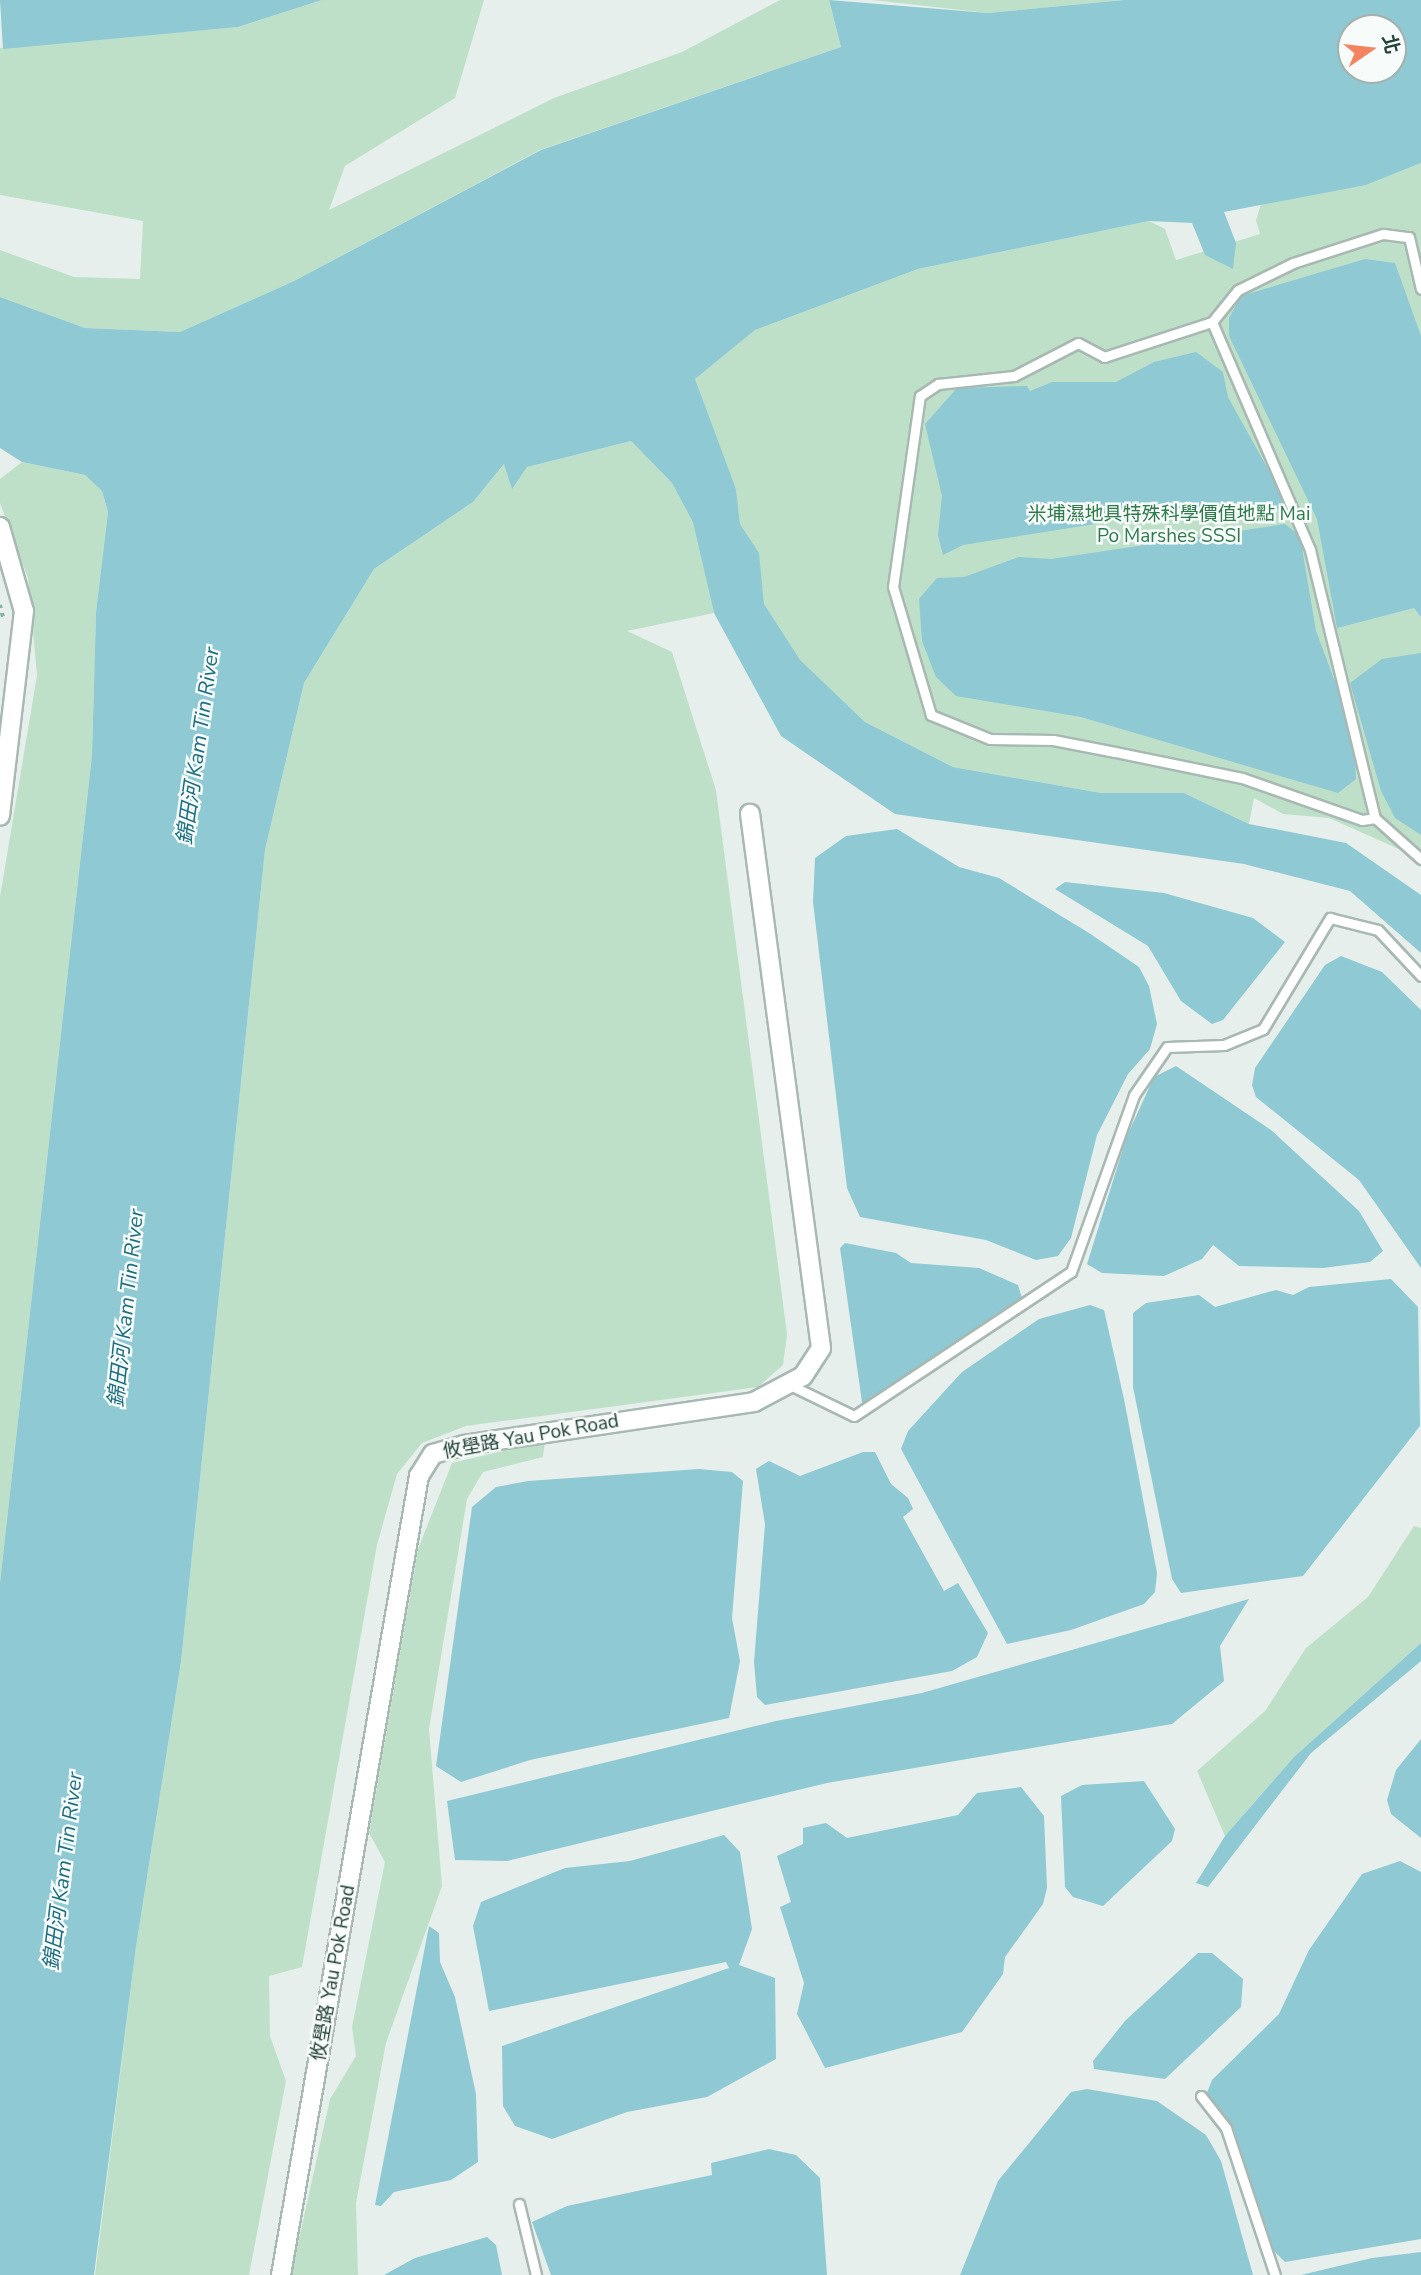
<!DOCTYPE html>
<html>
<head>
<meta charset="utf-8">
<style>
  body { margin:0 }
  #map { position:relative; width:1421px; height:2275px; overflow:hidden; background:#e6efeb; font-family:"Nunito Sans","Noto Sans TC",sans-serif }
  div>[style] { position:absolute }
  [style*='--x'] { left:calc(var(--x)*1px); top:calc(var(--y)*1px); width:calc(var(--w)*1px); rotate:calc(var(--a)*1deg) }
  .green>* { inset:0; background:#bfe0c8 }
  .water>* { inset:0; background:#8ec9d4 }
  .path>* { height:3.5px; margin-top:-1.75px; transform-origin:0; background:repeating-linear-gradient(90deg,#86b3a5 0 3.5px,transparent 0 8.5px) }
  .roads { filter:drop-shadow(2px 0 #a8b8b2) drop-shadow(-2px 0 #a8b8b2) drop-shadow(0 2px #a8b8b2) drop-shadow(0 -2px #a8b8b2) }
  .service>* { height:9px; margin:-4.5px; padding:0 4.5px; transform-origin:4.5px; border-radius:4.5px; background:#fff }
  .minor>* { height:18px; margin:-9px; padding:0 9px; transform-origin:9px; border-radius:9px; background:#fff }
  span { translate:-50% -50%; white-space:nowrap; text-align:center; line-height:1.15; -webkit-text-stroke:5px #f7fbf9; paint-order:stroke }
  .park-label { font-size:19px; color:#2d7a4b }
  .street-label { font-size:19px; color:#24423a }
  .water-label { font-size:21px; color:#1c6f80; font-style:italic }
  .north { position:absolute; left:1337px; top:14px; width:70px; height:70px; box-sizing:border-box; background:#f7fbf9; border:2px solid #a3b1ad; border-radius:50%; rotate:76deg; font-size:19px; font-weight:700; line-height:28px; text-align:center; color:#24423a }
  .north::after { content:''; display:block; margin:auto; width:24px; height:32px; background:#f4845f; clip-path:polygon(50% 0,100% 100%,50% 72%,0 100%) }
</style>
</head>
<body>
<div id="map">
  <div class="green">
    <i style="clip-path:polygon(322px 0,484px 0,455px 98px,345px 166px,329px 210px,554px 98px,682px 52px,780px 0,829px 0,841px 47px,540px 150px,294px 281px,180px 332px,85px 328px,0 297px,0 250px,74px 277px,140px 279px,143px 221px,0 195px,0 48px,238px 27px)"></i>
    <i style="clip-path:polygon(872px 0,1124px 0,988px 13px)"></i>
    <i style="clip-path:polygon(1421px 163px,1421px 867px,1401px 850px,1329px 818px,1283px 814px,1254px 798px,1249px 824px,1184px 793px,1101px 793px,953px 767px,865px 722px,799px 660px,764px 604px,758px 553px,740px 524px,736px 489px,694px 379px,755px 330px,918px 269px,1149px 221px,1165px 229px,1176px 260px,1260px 234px,1256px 220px,1262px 201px,1366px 185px)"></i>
    <i style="clip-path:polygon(631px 441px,672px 483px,694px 522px,714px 613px,627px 631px,672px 652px,716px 790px,787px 1334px,783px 1365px,758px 1387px,466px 1426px,422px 1443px,397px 1474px,377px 1545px,302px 1967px,269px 1976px,270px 2036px,286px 2081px,249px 2275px,95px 2275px,136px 1947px,181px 1662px,265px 850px,304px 683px,374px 569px,473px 502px,505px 463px,512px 488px,527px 467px)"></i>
    <i style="clip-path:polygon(22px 462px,85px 475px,102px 491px,108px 512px,96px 612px,92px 755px,0 1583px,0 897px,37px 675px,28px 578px,0 503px,0 479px)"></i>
    <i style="clip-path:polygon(545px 1441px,543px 1457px,483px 1472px,467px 1499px,429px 1729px,442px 1886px,386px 2043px,356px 2203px,358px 2275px,291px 2275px,330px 2099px,356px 2056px,352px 2027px,385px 1862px,369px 1833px,418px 1549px,452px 1463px)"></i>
    <i style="clip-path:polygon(1414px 1526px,1421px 1528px,1421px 1643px,1294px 1757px,1225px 1836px,1197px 1771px,1265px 1711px,1306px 1648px,1368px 1597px)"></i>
  </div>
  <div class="water">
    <i style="clip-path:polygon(0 0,322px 0,238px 27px,3px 49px)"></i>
    <i style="clip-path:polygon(evenodd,829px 0,988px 13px,1124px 0,1421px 0,1421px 163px,1366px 185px,1224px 212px,1236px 243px,1233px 269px,1205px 255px,1192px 223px,1149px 221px,918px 269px,755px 330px,695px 379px,736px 489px,740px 524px,759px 553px,764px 604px,800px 660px,865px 722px,953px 767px,1101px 793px,1184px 793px,1249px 824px,1346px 843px,1421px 895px,1421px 953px,1350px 891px,1244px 864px,895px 814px,781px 736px,714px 613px,693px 522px,672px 483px,631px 441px,527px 467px,512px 489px,504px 464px,473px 502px,374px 569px,304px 683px,265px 850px,181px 1662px,136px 1947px,94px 2275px,0 2275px,0 1583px,92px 755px,96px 612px,108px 512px,102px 491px,85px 475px,22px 462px,0 448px,0 297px,85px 328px,180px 332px,294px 281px,541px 150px,841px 47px,829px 0,1393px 28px,1393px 70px,1351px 70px,1351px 28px,1393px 28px)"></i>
    <i style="clip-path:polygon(1365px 259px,1395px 263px,1421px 336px,1421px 617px,1414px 608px,1337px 628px,1317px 519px,1229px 336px,1229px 318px,1241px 296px)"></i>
    <i style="clip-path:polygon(1196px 352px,1223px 372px,1228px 397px,1279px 489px,1282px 503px,1272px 517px,1260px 505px,1114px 521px,963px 545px,943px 555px,938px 535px,942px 496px,925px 424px,957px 388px,1027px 386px,1030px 391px,1052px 382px,1116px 382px,1154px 362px)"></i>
    <i style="clip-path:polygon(1285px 524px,1300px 536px,1316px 631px,1354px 732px,1356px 779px,1338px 793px,1081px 717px,956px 696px,936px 677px,922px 641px,919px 599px,937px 578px,964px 577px,1019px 557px,1051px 559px)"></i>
    <i style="clip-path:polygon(1421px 653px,1421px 835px,1395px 818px,1381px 791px,1350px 683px,1382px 659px)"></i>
    <i style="clip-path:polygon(897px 829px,959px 867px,999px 878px,1089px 933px,1139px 967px,1149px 986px,1157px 1024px,1150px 1049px,1128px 1074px,1097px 1135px,1071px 1238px,1058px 1256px,1036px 1260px,986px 1240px,860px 1217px,847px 1188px,813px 902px,815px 858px,846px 836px)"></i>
    <i style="clip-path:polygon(1065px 882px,1164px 893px,1253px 918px,1285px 942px,1223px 1020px,1212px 1024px,1181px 1001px,1148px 946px,1055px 889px)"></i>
    <i style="clip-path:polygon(1341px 956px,1382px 972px,1421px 1010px,1421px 1268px,1359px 1180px,1256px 1097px,1252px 1085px,1255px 1068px,1325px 965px)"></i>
    <i style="clip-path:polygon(1176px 1066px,1271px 1130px,1359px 1211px,1383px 1251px,1370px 1262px,1323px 1268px,1239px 1266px,1213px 1245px,1202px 1259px,1164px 1276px,1102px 1273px,1087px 1264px,1127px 1136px,1154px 1077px)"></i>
    <i style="clip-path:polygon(845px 1243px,896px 1253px,911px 1263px,979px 1268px,1018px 1285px,1022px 1298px,915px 1383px,863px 1409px,840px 1248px)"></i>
    <i style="clip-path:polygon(1391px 1279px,1418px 1307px,1420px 1426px,1303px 1576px,1181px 1593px,1172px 1579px,1133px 1387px,1133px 1313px,1146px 1303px,1199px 1295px,1215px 1307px,1276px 1290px,1293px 1295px,1309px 1287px)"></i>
    <i style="clip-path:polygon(1090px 1305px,1104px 1310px,1124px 1399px,1157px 1573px,1155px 1592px,1144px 1604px,1071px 1630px,1007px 1644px,901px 1449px,908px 1431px,962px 1372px,1039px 1319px)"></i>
    <i style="clip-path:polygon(863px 1452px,875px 1452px,891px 1484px,908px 1498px,913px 1509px,903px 1517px,944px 1591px,958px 1583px,988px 1633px,977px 1657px,952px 1671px,765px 1705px,757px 1697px,754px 1662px,765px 1524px,756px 1469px,769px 1461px,800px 1476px)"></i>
    <i style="clip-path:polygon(699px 1469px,732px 1472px,743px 1481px,732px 1618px,740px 1661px,729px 1718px,530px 1760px,461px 1782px,436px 1766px,472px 1507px,496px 1487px,528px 1481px)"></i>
    <i style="clip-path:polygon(1249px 1599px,1220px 1646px,1224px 1681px,1172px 1724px,827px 1783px,507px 1861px,455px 1860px,447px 1801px,776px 1721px,922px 1693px)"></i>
    <i style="clip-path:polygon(1421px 1643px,1421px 1661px,1311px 1753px,1208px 1887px,1196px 1883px,1225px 1836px,1294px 1757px)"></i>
    <i style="clip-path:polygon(1421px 1739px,1421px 1838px,1391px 1814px,1387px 1800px,1396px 1770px)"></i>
    <i style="clip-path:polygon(1144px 1781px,1175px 1829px,1172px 1841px,1103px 1906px,1073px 1897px,1065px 1887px,1061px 1796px,1082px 1785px)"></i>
    <i style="clip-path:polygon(1021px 1787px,1044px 1816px,1047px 1888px,1043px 1904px,1005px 1957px,1003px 1974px,962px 2032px,825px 2068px,797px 2014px,804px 1983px,780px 1907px,791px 1902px,777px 1856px,803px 1844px,803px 1828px,826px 1823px,847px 1838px,958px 1815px,977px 1793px)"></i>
    <i style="clip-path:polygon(724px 1835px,740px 1852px,752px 1929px,739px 1965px,775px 1978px,776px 2059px,707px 2097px,627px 2112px,552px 2139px,515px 2126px,503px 2106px,502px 2046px,729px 1968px,726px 1962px,489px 2011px,473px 1926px,481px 1902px,565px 1868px,630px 1861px)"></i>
    <i style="clip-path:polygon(1400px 1861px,1421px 1872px,1421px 2239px,1285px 2262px,1268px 2245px,1235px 2141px,1206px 2095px,1212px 2080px,1279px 2014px,1309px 1950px,1362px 1874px)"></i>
    <i style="clip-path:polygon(429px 1926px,439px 1933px,440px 1962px,455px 1997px,476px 2094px,478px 2162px,451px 2180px,394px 2192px,381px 2206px,375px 2205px)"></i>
    <i style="clip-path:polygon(1198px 1953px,1212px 1953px,1243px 1979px,1241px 2007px,1165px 2079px,1094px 2069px,1093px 2061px,1125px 2021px)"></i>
    <i style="clip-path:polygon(1087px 2089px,1157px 2101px,1206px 2135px,1221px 2161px,1253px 2275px,960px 2275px,998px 2181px,1071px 2092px)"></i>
    <i style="clip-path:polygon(769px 2149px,796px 2155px,820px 2178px,827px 2275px,551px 2275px,532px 2222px,567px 2206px,712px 2175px,711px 2163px)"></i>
    <i style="clip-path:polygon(487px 2237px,496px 2245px,502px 2275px,384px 2275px,415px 2258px)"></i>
    <i style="clip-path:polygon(1421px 2252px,1421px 2275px,1301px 2275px,1372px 2258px)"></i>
  </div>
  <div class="path">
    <i style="--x:0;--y:605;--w:16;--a:75"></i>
  </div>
  <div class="roads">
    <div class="service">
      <i style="--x:1212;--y:322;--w:248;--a:66.7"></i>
      <i style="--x:1310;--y:550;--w:276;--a:76.4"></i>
      <i style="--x:1375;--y:818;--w:62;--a:41.7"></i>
      <i style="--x:1375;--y:818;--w:13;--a:171"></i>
      <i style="--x:1362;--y:820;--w:127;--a:-160.7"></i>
      <i style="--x:1242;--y:778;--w:130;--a:-168.4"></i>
      <i style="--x:1115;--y:752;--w:63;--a:-169"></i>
      <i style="--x:1053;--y:740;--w:63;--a:-179.1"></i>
      <i style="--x:990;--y:739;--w:64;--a:-157.9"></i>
      <i style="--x:931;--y:715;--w:134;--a:-106.5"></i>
      <i style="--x:893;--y:587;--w:193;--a:-82"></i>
      <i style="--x:920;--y:396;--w:22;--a:-34"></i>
      <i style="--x:938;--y:384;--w:76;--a:-6"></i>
      <i style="--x:1014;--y:376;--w:72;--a:-27.3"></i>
      <i style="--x:1078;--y:343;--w:30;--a:28"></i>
      <i style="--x:1104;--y:357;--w:114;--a:-18"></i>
      <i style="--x:1212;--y:322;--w:41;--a:-50.9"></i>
      <i style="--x:1238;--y:290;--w:61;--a:-26.1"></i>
      <i style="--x:1293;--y:263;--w:95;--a:-17.9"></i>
      <i style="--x:1383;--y:234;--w:26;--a:7"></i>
      <i style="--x:1409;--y:237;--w:53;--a:77"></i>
      <i style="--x:788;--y:1384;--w:73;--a:25.9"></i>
      <i style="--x:854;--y:1416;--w:260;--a:-33.6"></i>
      <i style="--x:1071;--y:1272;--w:188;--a:-70.4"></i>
      <i style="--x:1134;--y:1095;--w:58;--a:-55.5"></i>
      <i style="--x:1167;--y:1047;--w:57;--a:-2"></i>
      <i style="--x:1224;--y:1045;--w:42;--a:-22.3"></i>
      <i style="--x:1263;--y:1029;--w:130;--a:-58.9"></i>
      <i style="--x:1330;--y:918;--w:49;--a:14"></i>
      <i style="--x:1378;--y:930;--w:63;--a:46.9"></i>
      <i style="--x:1201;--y:2096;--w:41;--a:52"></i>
      <i style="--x:1226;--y:2128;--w:155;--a:71.6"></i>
      <i style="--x:519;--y:2204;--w:73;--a:76.5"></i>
    </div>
    <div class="minor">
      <i style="--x:0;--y:527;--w:87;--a:74.1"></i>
      <i style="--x:24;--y:611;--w:206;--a:96.7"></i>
      <i style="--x:281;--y:2275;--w:811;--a:-80.2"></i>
      <i style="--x:419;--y:1476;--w:26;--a:-58"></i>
      <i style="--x:433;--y:1454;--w:32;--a:-16"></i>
      <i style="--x:464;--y:1445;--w:293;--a:-8.4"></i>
      <i style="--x:754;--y:1402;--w:55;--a:-28"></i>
      <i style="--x:803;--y:1376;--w:33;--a:-57"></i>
      <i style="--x:821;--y:1348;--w:539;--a:-97.57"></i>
    </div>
  </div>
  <div class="park-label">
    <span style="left:1169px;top:526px">米埔濕地具特殊科學價值地點 Mai<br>Po Marshes SSSI</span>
  </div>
  <div class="street-label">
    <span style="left:531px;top:1437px;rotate:-10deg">攸壆路 Yau Pok Road</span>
    <span style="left:334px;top:1973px;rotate:-80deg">攸壆路 Yau Pok Road</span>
  </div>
  <div class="water-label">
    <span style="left:198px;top:746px;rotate:-82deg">錦田河 Kam Tin River</span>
    <span style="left:126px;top:1308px;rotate:-84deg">錦田河 Kam Tin River</span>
    <span style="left:63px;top:1871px;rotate:-83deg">錦田河 Kam Tin River</span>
  </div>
  <div class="north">北</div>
</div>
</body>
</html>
